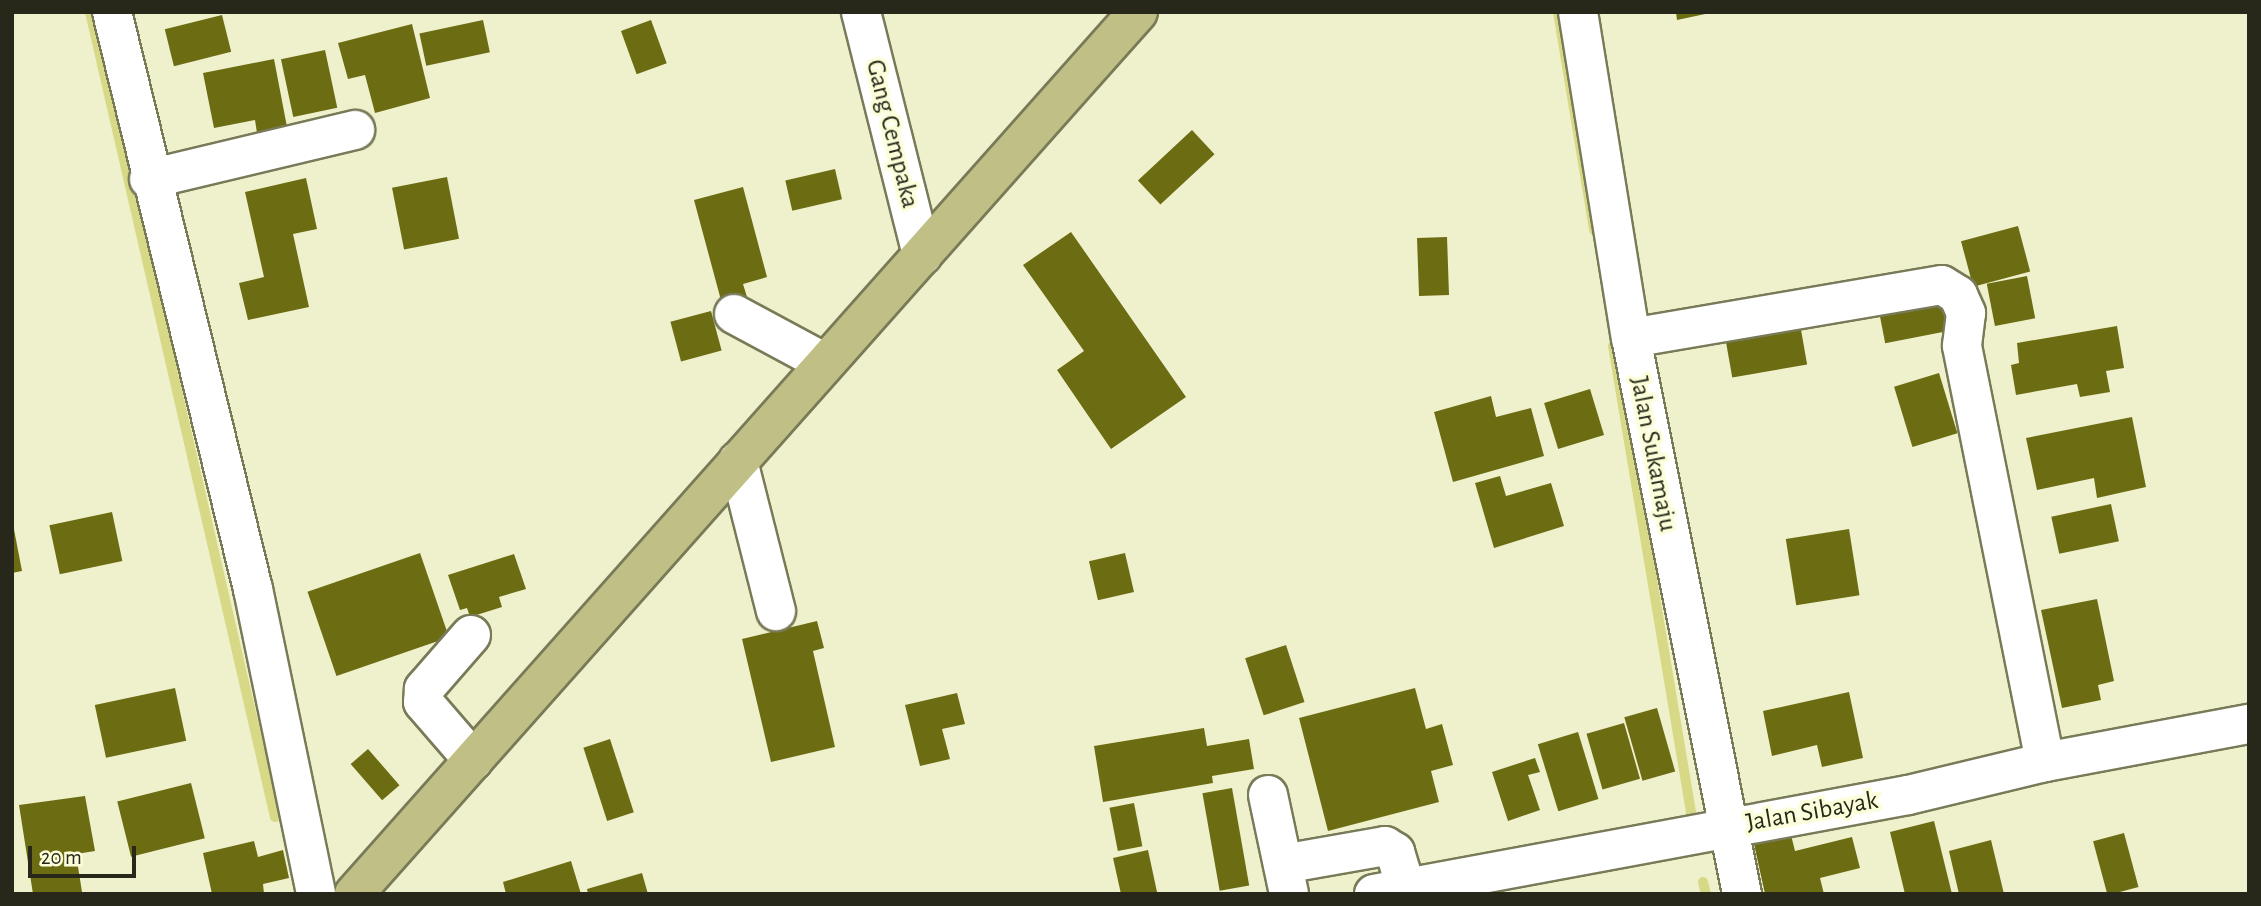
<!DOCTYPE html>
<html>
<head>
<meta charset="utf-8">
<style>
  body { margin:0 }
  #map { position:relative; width:2261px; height:906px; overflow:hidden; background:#eff1cc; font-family:"Alegreya Sans",sans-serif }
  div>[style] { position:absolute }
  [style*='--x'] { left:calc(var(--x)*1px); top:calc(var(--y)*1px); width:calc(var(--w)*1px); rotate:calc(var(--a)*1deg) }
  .stream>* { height:10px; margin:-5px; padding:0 5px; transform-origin:5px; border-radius:5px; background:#d7d986 }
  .building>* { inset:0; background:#6c6c13; transform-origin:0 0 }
  .roads { filter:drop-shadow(2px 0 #787a58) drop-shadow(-2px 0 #787a58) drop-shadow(0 2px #787a58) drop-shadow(0 -2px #787a58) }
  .minor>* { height:38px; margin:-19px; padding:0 19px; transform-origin:19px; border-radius:19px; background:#fff }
  .major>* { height:38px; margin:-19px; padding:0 19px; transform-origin:19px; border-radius:19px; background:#c0c086 }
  span { translate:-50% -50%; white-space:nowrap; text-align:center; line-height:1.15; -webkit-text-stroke:7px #fcfed9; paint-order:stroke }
  .street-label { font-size:26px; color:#27281a }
  .frame { position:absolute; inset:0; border:14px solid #27281a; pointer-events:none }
  .scale { position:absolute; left:28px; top:846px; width:108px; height:32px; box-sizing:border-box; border:4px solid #27281a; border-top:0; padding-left:9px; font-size:21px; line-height:24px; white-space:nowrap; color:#27281a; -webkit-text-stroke:5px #fcfed9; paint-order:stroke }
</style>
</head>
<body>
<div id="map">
  <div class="stream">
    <i style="--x:90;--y:12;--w:826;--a:77.06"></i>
    <i style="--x:1558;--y:12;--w:221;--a:80.6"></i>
    <i style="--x:1613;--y:346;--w:479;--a:80.5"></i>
    <i style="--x:1703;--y:882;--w:12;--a:76"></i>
  </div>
  <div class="building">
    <i style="clip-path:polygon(1676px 12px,1710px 12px,1710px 13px,1677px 20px)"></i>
    <i style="left:222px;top:15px;width:38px;height:59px;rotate:76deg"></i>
    <i style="left:483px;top:20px;width:33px;height:65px;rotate:78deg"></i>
    <i style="left:651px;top:20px;width:46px;height:32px;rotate:70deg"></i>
    <i style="clip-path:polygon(412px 24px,430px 98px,375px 113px,365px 75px,348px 79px,338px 43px)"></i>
    <i style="left:325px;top:50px;width:59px;height:45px;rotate:78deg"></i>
    <i style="clip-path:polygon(274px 59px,287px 127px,257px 133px,255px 120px,214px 128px,203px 73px)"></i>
    <i style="left:1192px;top:130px;width:33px;height:74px;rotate:47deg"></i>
    <i style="left:835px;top:169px;width:31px;height:51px;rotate:77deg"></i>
    <i style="left:447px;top:177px;width:63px;height:56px;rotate:79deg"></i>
    <i style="clip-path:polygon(306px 178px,317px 229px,293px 234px,309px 307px,248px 320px,239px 283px,264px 277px,245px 192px)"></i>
    <i style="clip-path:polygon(743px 187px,767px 277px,743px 284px,747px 297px,722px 304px,694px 200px)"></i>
    <i style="left:2018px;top:226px;width:47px;height:59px;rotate:75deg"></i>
    <i style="clip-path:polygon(1071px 232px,1186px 397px,1111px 449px,1057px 370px,1084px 351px,1023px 265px)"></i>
    <i style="left:1447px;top:237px;width:58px;height:30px;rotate:88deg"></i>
    <i style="left:2027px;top:276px;width:43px;height:41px;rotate:79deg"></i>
    <i style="left:1950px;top:294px;width:36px;height:73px;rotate:79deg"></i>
    <i style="left:711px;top:311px;width:41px;height:42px;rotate:75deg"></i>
    <i style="left:1800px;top:324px;width:41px;height:76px;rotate:80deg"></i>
    <i style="clip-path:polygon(2117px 326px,2124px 368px,2106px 371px,2110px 392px,2080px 397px,2077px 384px,2016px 395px,2011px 365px,2019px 363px,2017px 343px)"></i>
    <i style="left:1939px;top:373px;width:63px;height:47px;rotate:73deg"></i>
    <i style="left:1590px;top:389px;width:48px;height:48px;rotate:73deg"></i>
    <i style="clip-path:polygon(1491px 396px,1496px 417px,1531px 408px,1544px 456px,1453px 482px,1434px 412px)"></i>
    <i style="clip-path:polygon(2132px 417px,2146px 487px,2097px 498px,2094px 478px,2037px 490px,2026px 438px)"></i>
    <i style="clip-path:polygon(1500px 476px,1506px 496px,1551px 483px,1564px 526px,1494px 548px,1475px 483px)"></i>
    <i style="left:2111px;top:504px;width:38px;height:61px;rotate:78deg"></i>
    <i style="left:112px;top:512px;width:50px;height:64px;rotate:78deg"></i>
    <i style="clip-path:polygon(12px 519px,22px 571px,12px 573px)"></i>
    <i style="left:1849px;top:529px;width:67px;height:64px;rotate:81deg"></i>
    <i style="left:420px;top:553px;width:89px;height:119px;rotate:71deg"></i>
    <i style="left:1125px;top:553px;width:40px;height:37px;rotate:77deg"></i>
    <i style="clip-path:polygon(514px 554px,526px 589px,499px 597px,502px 607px,470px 617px,467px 608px,460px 610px,448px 575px)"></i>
    <i style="clip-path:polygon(2097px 599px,2114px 681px,2098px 685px,2101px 700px,2062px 708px,2041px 610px)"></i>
    <i style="clip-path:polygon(817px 621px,824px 648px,813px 651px,835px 747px,771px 762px,742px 639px)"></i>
    <i style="left:1286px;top:645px;width:60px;height:43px;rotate:72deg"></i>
    <i style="left:175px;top:688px;width:54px;height:82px;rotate:78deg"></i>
    <i style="clip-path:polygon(1415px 688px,1426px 729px,1442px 724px,1453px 765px,1431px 771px,1439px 802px,1328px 831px,1299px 718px)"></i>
    <i style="clip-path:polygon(1849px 692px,1863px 758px,1822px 767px,1817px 745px,1772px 756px,1763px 711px)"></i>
    <i style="clip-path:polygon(957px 693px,965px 724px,942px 729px,950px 759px,920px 766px,905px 705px)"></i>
    <i style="left:1657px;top:708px;width:66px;height:34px;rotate:74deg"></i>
    <i style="left:1624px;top:723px;width:58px;height:39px;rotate:74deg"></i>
    <i style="clip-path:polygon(1204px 728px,1207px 746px,1249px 739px,1254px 769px,1212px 776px,1213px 783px,1103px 802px,1094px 746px)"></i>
    <i style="left:1578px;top:732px;width:70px;height:42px;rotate:73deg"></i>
    <i style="left:610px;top:739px;width:77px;height:28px;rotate:72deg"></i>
    <i style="left:368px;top:749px;width:48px;height:23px;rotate:49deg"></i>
    <i style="clip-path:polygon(1535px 758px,1540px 772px,1528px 775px,1540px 810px,1508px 821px,1492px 772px)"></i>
    <i style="left:191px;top:783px;width:57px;height:76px;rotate:76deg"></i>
    <i style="left:1232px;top:788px;width:99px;height:30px;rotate:80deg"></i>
    <i style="clip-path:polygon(85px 796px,95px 851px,76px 854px,82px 892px,33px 894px,19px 805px)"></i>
    <i style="left:1134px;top:803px;width:44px;height:25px;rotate:79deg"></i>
    <i style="clip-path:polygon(1934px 821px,1952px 894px,1905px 894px,1890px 832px)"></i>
    <i style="left:2124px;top:833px;width:56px;height:32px;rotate:75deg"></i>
    <i style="clip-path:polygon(1791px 835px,1795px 851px,1852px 837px,1860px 868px,1820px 878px,1824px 894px,1765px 894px,1754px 844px)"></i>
    <i style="clip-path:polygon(1991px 840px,2004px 894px,1959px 894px,1949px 851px)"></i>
    <i style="clip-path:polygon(254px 841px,258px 857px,283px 850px,289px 878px,263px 884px,264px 894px,212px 894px,203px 853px)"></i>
    <i style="clip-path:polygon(1148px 850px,1157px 892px,1121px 894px,1113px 858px)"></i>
    <i style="clip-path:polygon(571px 861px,581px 894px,506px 894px,503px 882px)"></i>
    <i style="clip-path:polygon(642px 873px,648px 894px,588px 894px,587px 889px)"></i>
  </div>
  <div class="roads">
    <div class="minor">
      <i style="--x:112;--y:12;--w:594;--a:76.27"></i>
      <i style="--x:253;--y:589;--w:311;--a:78.3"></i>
      <i style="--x:861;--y:12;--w:251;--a:75.9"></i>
      <i style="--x:1578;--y:12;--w:330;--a:80.8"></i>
      <i style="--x:1631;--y:338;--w:567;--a:78.71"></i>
      <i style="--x:149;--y:179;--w:212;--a:-13.4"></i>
      <i style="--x:734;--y:314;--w:103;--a:28.3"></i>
      <i style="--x:1631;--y:338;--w:315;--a:-9.7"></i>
      <i style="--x:1942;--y:285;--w:19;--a:32"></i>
      <i style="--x:1958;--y:295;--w:20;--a:66"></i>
      <i style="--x:1966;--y:313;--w:33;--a:97"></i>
      <i style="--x:1962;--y:346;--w:424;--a:78.7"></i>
      <i style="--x:738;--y:461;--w:155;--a:75.8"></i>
      <i style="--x:471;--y:635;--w:72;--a:131"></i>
      <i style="--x:424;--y:689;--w:13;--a:94"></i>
      <i style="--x:423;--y:702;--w:77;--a:49.2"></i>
      <i style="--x:1268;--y:795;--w:101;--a:78"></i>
      <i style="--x:1283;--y:864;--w:104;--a:-10"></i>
      <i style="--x:1385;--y:846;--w:12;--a:31"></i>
      <i style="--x:1395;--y:852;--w:38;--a:73"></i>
      <i style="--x:1374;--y:894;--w:543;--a:-10.5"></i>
      <i style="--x:1908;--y:795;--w:141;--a:-13.5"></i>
      <i style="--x:2045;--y:762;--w:208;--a:-10.6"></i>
    </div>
    <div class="major">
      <i style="--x:354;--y:894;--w:1180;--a:-48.37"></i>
    </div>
  </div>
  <div class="street-label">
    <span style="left:892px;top:134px;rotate:76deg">Gang Cempaka</span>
    <span style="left:1653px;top:454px;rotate:79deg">Jalan Sukamaju</span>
    <span style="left:1812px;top:812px;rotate:-10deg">Jalan Sibayak</span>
  </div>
  <div class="frame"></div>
  <div class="scale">20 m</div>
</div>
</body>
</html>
